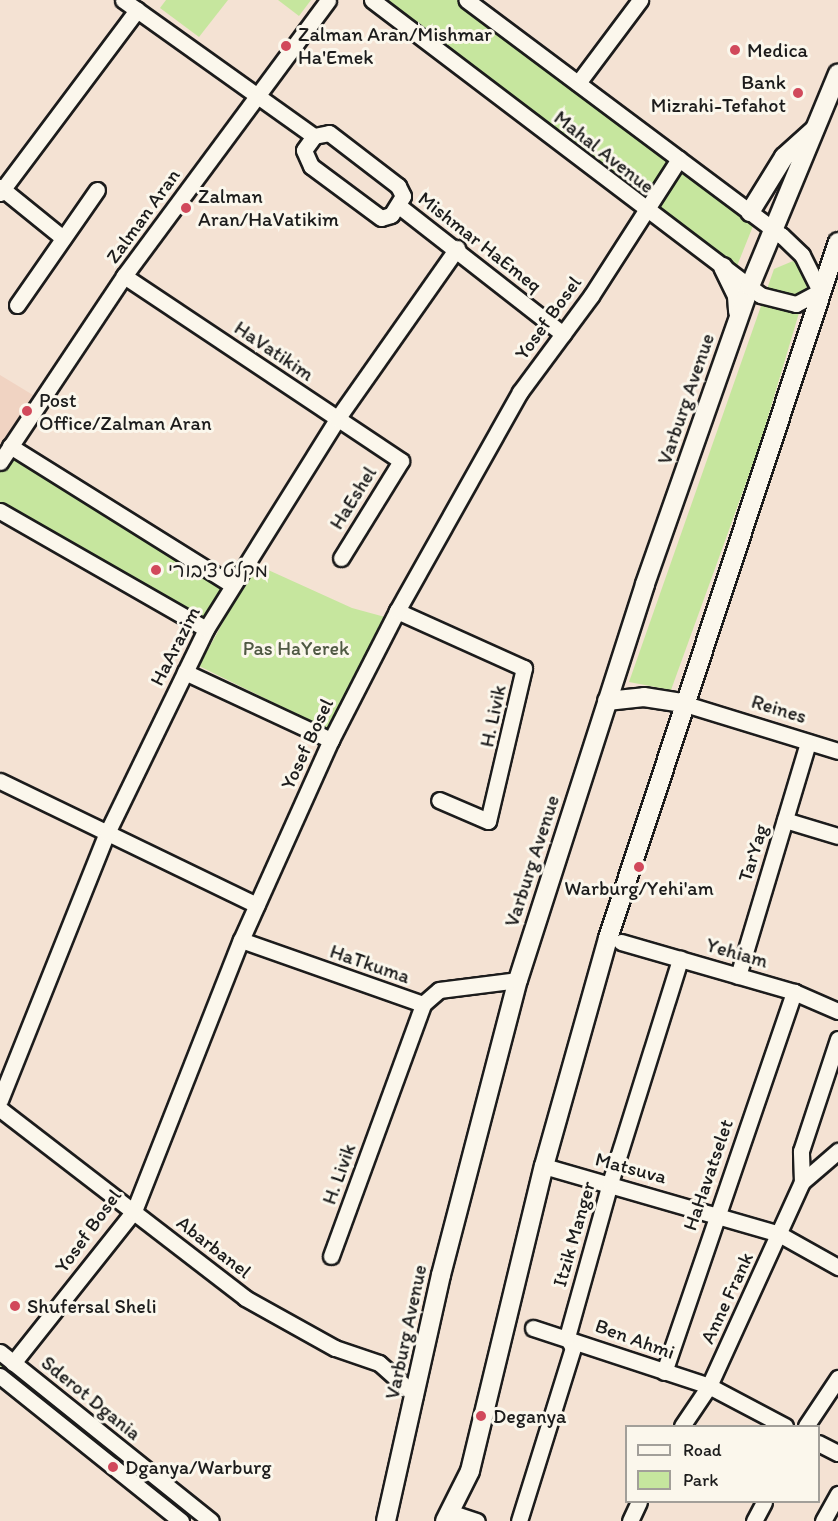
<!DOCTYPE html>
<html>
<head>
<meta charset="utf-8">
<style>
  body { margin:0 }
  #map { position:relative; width:838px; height:1521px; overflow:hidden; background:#f4e2d3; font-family:Itim,"Playpen Sans Hebrew",sans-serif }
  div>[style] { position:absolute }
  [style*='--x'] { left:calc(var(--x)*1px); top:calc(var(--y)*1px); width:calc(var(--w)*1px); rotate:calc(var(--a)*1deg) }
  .built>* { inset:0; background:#f0d3c2 }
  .green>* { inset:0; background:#c6e69e; transform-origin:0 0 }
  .roads { filter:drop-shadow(2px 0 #1c1c1c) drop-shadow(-2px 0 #1c1c1c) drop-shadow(0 2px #1c1c1c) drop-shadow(0 -2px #1c1c1c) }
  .minor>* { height:15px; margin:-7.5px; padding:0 7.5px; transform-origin:7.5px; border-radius:7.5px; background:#fbf7ec }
  .major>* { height:18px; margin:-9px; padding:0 9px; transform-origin:9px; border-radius:9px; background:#fbf7ec }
  .dots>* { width:16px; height:16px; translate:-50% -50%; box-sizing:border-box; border:3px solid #fbf7ec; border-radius:50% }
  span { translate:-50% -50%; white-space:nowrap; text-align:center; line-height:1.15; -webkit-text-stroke:6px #fbf7ec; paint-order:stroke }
  .poi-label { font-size:20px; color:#1c1c1c }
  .left { translate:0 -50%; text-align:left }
  .right { translate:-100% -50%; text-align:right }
  .street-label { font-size:20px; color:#1c1c1c }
  .park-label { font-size:20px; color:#4f5943 }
  .legend { position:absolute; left:625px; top:1425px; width:195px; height:78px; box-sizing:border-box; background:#fbf7ec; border:2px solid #a29f99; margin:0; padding:8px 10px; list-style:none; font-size:18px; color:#1c1c1c }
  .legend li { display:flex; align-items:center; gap:12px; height:30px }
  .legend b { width:30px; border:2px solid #a29f99 }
</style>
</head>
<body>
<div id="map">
  <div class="built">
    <i style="clip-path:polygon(0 375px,33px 395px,0 450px)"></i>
  </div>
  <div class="green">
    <i style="clip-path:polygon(166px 0,228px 0,199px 37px,160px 8px)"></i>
    <i style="clip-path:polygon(278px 0,311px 0,299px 16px)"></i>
    <i style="clip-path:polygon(381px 0,460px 0,672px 161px,646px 206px)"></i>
    <i style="clip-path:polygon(680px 167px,755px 221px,735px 271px,652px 211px)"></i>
    <i style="clip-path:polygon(793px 261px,810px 276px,759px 447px,671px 690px,629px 682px,774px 269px)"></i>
    <i style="clip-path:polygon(11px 454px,225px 586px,204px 623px,0 505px,0 472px)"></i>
    <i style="clip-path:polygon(255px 564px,352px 608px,385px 617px,327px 729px,199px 666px)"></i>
    <i style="left:0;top:1355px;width:251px;height:18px;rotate:39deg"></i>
  </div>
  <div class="roads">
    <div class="minor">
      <i style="--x:123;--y:0;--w:234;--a:35.5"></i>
      <i style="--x:372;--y:0;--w:487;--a:37.2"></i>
      <i style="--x:760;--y:295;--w:37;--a:14"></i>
      <i style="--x:796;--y:304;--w:27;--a:-28"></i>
      <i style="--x:820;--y:291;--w:40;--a:-116.6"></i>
      <i style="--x:802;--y:255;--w:28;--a:-136"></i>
      <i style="--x:782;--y:236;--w:394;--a:-143.2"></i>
      <i style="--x:578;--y:83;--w:104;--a:-53.2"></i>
      <i style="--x:329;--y:133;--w:87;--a:37.5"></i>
      <i style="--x:398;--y:186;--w:11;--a:63"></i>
      <i style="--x:403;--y:196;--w:22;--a:122"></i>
      <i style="--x:391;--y:215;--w:10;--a:163"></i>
      <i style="--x:381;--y:218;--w:87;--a:-143.4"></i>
      <i style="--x:311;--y:166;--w:17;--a:-114"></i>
      <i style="--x:304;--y:150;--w:17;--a:-54"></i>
      <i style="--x:314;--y:136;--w:15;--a:-11"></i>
      <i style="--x:0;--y:187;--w:81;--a:39"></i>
      <i style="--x:0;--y:193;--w:229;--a:-53.2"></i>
      <i style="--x:399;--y:206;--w:208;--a:38"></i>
      <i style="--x:124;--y:276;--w:333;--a:33.7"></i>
      <i style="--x:401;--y:461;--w:114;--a:121.7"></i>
      <i style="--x:17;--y:305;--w:140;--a:-55.2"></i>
      <i style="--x:10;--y:446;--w:261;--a:32"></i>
      <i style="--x:0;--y:462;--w:224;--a:-56.3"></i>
      <i style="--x:124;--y:276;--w:343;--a:-53.5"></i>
      <i style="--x:0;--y:511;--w:237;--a:29.8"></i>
      <i style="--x:397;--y:611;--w:139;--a:24.2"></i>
      <i style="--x:524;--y:668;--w:157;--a:103.2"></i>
      <i style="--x:488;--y:821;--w:53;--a:-156.8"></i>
      <i style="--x:185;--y:672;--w:161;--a:25"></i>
      <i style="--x:682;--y:703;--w:163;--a:17.1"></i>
      <i style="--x:0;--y:781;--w:285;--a:25.8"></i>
      <i style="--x:785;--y:820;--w:55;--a:16.8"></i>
      <i style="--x:241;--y:940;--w:193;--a:19.4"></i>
      <i style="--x:423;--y:1004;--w:21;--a:-41"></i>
      <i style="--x:439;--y:990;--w:80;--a:-7.2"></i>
      <i style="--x:621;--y:942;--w:180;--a:16.1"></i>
      <i style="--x:794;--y:992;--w:48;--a:23.4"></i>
      <i style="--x:738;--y:976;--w:244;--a:-73.3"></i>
      <i style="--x:0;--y:1100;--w:288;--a:-68.2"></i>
      <i style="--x:107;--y:833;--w:227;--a:-64.1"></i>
      <i style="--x:206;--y:629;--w:248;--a:-58"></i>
      <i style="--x:337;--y:419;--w:209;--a:-54.9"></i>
      <i style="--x:0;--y:1109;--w:309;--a:37.6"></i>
      <i style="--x:245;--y:1298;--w:103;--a:29.1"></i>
      <i style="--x:335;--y:1348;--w:46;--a:18.8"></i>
      <i style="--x:379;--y:1363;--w:48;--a:41.6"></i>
      <i style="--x:544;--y:1166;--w:245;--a:16.1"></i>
      <i style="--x:779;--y:1234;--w:68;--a:29.2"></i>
      <i style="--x:802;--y:1182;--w:31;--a:-92"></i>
      <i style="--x:801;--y:1151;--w:118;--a:-71.7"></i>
      <i style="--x:331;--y:1256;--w:268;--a:-69.9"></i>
      <i style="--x:533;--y:1328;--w:185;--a:18.2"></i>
      <i style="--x:709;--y:1386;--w:86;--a:27.8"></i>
      <i style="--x:0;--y:1352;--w:270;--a:38.7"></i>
      <i style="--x:13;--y:1363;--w:194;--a:-51.5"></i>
      <i style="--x:134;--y:1211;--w:291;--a:-68.5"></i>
      <i style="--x:241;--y:940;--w:219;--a:-65.8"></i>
      <i style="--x:331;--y:740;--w:145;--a:-62.9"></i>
      <i style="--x:397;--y:611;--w:251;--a:-60.7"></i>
      <i style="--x:520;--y:392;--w:119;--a:-53.5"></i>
      <i style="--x:591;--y:296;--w:163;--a:-57.3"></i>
      <i style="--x:664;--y:1372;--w:402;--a:-71.1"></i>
      <i style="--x:0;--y:1376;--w:232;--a:38.7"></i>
      <i style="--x:682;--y:1426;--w:48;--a:-56"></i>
      <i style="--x:709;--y:1386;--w:224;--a:-65.5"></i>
      <i style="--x:802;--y:1182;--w:48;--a:-40.7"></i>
      <i style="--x:806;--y:1426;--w:58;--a:-56.3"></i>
      <i style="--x:818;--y:1443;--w:22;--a:27"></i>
      <i style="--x:452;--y:1513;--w:26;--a:18"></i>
      <i style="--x:519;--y:1521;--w:181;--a:-72.7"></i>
      <i style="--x:573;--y:1348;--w:13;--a:-119"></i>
      <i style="--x:567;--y:1337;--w:160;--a:-74.4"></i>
      <i style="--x:610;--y:1183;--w:235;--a:-72.6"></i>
      <i style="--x:630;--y:1521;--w:21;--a:-65"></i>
      <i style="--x:754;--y:1521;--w:21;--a:-62"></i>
      <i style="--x:823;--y:1521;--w:31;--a:-61"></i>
    </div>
    <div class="major">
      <i style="--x:750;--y:212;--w:65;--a:-58.3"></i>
      <i style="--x:784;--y:157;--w:40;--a:-42"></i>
      <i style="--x:723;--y:267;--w:32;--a:64"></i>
      <i style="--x:737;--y:296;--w:16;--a:86"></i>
      <i style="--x:607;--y:701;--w:37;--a:-6"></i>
      <i style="--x:644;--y:697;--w:38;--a:9"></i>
      <i style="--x:386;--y:1521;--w:252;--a:-77.4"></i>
      <i style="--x:441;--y:1275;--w:305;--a:-75.4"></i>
      <i style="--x:518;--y:980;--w:416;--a:-72.2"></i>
      <i style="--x:645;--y:584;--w:316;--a:-70.6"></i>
      <i style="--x:750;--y:286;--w:230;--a:-67.5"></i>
      <i style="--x:445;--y:1521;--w:56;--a:-63.4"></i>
      <i style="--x:470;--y:1471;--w:314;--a:-76.4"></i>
      <i style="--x:544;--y:1166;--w:237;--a:-74.3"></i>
      <i style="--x:608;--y:938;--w:733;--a:-71.71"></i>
    </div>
  </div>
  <div class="dots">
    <i style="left:286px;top:46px;background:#d1495b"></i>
    <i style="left:735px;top:50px;background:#d1495b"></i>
    <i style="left:798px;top:93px;background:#d1495b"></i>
    <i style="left:186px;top:208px;background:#d1495b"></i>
    <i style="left:27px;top:411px;background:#d1495b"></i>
    <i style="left:156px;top:570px;background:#d1495b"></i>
    <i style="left:639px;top:867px;background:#d1495b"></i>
    <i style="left:15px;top:1306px;background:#d1495b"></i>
    <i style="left:481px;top:1416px;background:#d1495b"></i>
    <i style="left:113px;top:1467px;background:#d1495b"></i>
  </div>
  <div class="poi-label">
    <span class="left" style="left:298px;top:46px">Zalman Aran/Mishmar<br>Ha'Emek</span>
    <span class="left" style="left:747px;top:50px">Medica</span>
    <span class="right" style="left:786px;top:94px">Bank<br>Mizrahi-Tefahot</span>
    <span class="left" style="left:198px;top:208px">Zalman<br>Aran/HaVatikim</span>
    <span class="left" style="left:39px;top:412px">Post<br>Office/Zalman Aran</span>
    <span class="left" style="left:168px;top:570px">מקלט ציבורי</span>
    <span style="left:639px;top:888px">Warburg/Yehi'am</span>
    <span class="left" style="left:27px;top:1306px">Shufersal Sheli</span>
    <span class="left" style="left:493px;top:1416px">Deganya</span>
    <span class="left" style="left:125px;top:1467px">Dganya/Warburg</span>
  </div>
  <div class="street-label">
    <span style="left:604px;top:152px;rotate:38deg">Mahal Avenue</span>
    <span style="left:143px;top:216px;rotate:-54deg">Zalman Aran</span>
    <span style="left:480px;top:242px;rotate:38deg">Mishmar HaEmeq</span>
    <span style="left:548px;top:318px;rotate:-54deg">Yosef Bosel</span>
    <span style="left:274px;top:351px;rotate:34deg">HaVatikim</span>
    <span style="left:686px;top:399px;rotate:-71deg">Varburg Avenue</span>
    <span style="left:353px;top:498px;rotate:-58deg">HaEshel</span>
    <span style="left:175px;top:646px;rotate:-63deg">HaArazim</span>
    <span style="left:779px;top:709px;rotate:17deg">Reines</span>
    <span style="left:493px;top:716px;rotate:-78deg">H. Livik</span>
    <span style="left:307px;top:744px;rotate:-65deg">Yosef Bosel</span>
    <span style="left:753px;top:853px;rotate:-73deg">TarYag</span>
    <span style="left:532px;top:861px;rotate:-72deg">Varburg Avenue</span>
    <span style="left:737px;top:953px;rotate:16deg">Yehiam</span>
    <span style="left:370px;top:964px;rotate:19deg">HaTkuma</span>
    <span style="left:631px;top:1168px;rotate:15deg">Matsuva</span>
    <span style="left:339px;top:1174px;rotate:-70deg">H. Livik</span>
    <span style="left:708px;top:1175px;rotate:-71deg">HaHavatselet</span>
    <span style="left:88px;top:1231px;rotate:-54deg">Yosef Bosel</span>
    <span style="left:574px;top:1234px;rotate:-74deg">Itzik Manger</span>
    <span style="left:214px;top:1247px;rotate:38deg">Abarbanel</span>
    <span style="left:727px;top:1298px;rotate:-65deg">Anne Frank</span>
    <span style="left:406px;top:1332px;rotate:-78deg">Varburg Avenue</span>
    <span style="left:635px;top:1339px;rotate:20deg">Ben Ahmi</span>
    <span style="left:91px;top:1398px;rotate:39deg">Sderot Dgania</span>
  </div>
  <div class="park-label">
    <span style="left:296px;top:648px">Pas HaYerek</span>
  </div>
  <ul class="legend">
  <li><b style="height:8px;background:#fbf7ec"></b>Road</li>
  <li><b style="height:16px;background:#c6e69e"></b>Park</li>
  </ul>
</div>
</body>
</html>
